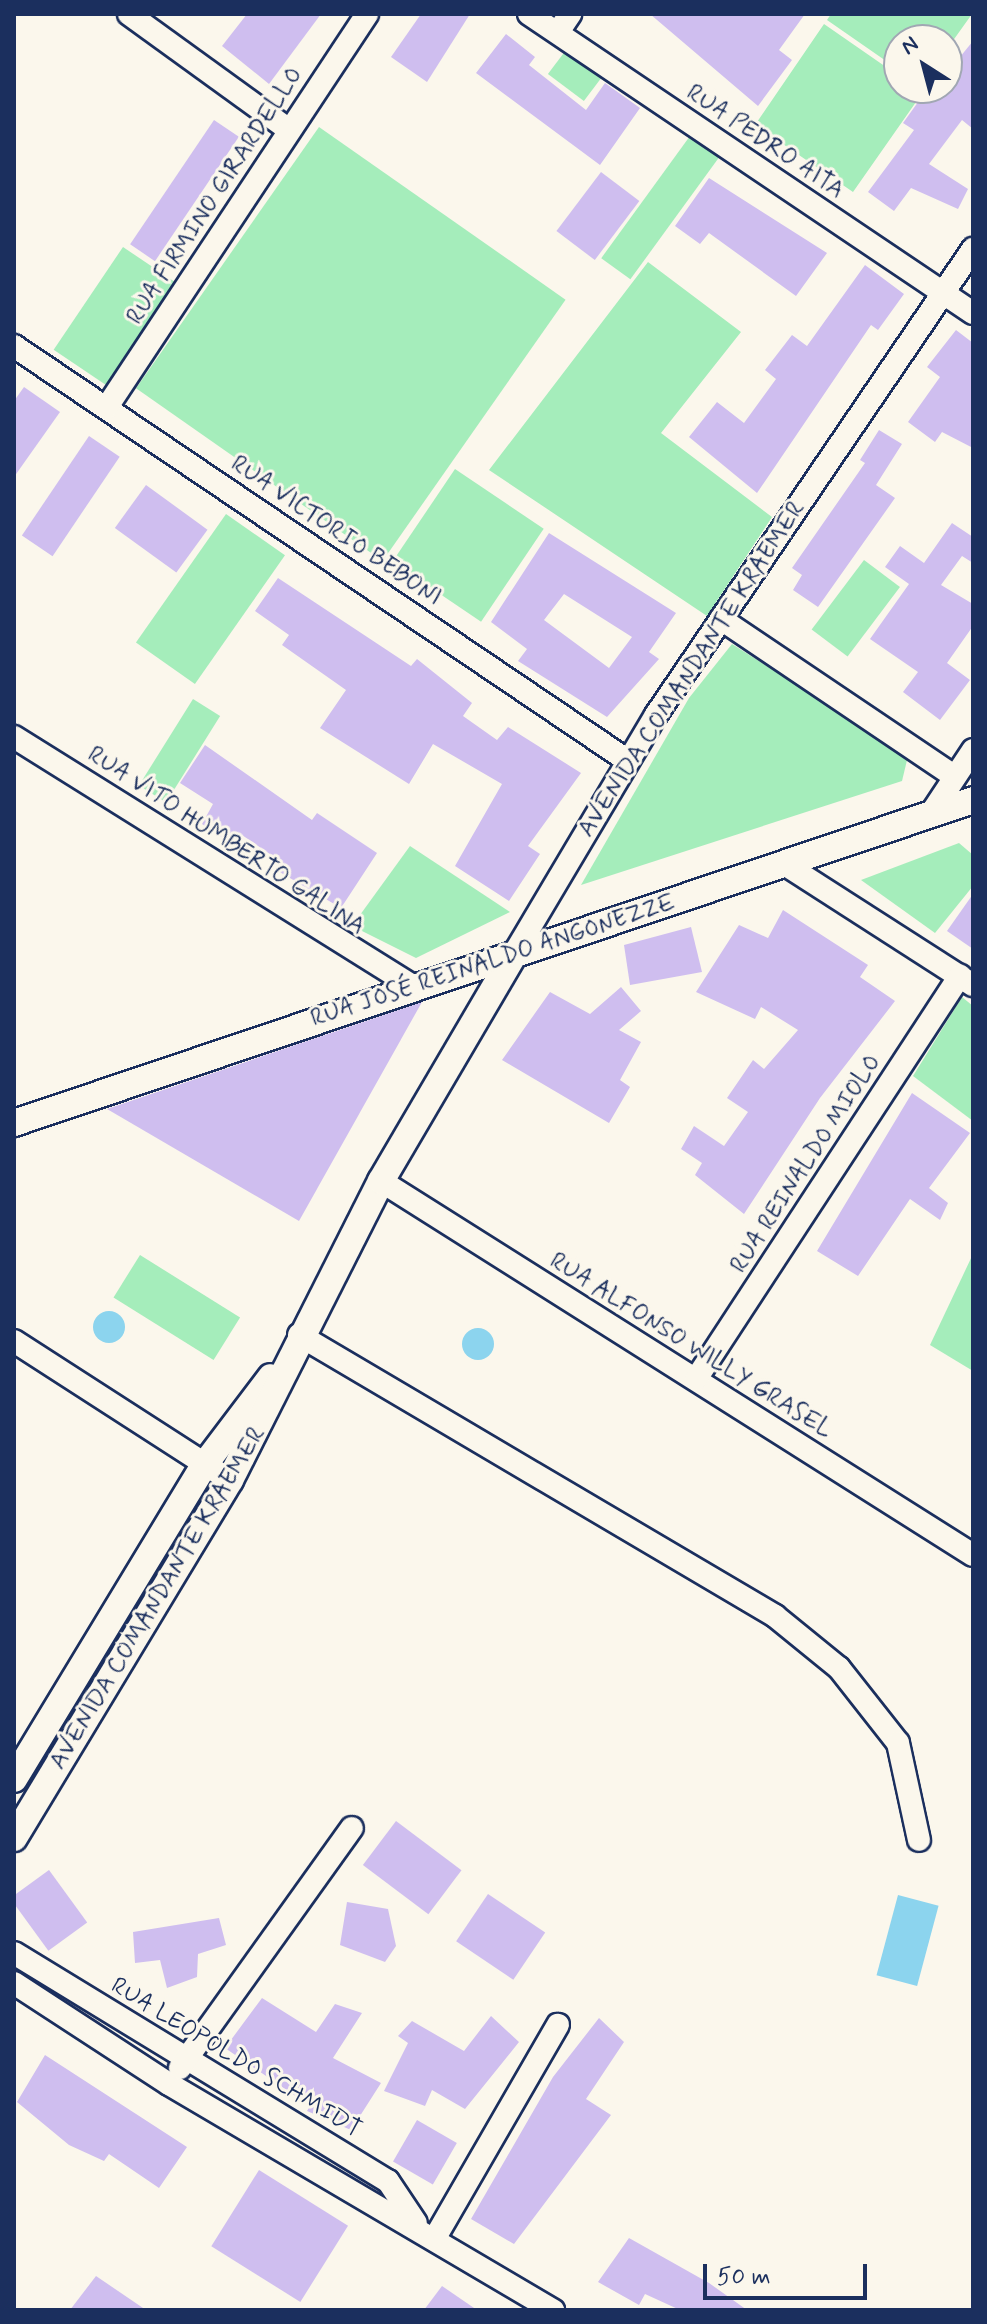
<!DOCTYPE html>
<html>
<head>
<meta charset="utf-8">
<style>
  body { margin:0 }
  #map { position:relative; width:987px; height:2324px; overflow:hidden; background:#fbf7ec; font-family:Mynerve,sans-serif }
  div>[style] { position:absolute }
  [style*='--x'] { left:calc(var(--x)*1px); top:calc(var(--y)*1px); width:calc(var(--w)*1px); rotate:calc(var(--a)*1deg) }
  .green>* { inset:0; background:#a5edbb; transform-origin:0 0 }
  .water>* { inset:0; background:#8cd4ee; transform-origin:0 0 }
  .round { border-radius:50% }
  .building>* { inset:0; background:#cfbeef; transform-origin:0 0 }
  .roads { filter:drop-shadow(2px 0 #1b2f5e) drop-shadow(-2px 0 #1b2f5e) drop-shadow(0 2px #1b2f5e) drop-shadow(0 -2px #1b2f5e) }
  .minor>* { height:22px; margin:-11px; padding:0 11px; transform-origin:11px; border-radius:11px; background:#fbf7ec }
  .major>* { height:26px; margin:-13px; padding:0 13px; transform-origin:13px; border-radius:13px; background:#fbf7ec }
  span { translate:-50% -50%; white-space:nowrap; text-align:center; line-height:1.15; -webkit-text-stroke:6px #fbf7ec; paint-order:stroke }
  .street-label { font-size:24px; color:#1b2f5e }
  .frame { position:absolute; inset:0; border:16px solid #1b2f5e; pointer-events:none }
  .north { position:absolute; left:883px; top:24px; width:80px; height:80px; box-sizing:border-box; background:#fbf7ec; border:2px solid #a1a7b3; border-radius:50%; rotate:324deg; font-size:22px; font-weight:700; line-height:32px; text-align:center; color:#1b2f5e }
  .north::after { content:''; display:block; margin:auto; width:28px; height:36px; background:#1b2f5e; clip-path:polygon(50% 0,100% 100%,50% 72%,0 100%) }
  .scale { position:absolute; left:703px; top:2264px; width:164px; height:36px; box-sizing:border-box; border:4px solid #1b2f5e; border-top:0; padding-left:10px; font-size:24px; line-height:28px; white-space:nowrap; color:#1b2f5e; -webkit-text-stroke:6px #fbf7ec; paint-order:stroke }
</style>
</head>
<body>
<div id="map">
  <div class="green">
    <i style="clip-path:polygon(831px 14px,972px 14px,947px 49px,947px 40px,899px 40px,899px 70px,827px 20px)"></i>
    <i style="clip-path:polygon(824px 24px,899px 76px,899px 88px,923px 92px,853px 192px,755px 125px)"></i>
    <i style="left:566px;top:50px;width:45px;height:30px;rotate:37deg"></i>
    <i style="left:319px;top:127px;width:301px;height:319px;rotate:35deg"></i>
    <i style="left:690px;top:136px;width:36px;height:151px;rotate:36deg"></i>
    <i style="left:123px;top:247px;width:64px;height:124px;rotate:34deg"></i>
    <i style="clip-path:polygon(648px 262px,741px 332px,661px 433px,772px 517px,707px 616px,489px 470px)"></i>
    <i style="left:455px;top:469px;width:107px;height:112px;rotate:34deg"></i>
    <i style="left:226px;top:514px;width:72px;height:157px;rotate:35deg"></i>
    <i style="left:864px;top:560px;width:45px;height:87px;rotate:37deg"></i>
    <i style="clip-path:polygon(732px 644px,908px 756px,902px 781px,581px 885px,689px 698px)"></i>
    <i style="left:193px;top:699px;width:32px;height:102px;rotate:32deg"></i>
    <i style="clip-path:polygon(959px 843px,973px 855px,973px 886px,935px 933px,861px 880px)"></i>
    <i style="clip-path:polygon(410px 846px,510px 912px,416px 958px,352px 926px)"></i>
    <i style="clip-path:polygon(962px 997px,973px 1006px,973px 1121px,913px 1076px)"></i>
    <i style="clip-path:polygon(973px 1254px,973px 1371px,930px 1345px)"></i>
    <i style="left:140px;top:1255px;width:118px;height:50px;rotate:32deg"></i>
  </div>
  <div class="water">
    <i class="round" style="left:93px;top:1311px;width:32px;height:32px"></i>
    <i class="round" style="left:462px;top:1328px;width:32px;height:32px"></i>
    <i style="left:898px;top:1895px;width:42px;height:83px;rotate:15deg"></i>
  </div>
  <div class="building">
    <i style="clip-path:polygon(247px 14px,321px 14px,269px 84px,222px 46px)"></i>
    <i style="clip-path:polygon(421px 14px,470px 14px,427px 82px,391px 57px)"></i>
    <i style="clip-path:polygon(650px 14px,805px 14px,779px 50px,792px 60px,758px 106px)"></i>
    <i style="clip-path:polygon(506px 34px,535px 57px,529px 65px,586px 110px,605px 83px,640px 108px,600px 165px,476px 73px)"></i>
    <i style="clip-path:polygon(973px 41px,973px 129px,962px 120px,929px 164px,968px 189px,958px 209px,911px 188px,894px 211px,868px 192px,914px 130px,903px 123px,926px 91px,947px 88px,947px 73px)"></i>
    <i style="left:214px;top:120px;width:30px;height:150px;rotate:34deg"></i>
    <i style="left:601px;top:172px;width:48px;height:74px;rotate:37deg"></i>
    <i style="clip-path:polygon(709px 178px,827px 253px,796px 296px,709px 233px,700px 244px,675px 226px)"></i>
    <i style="clip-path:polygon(865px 265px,904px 294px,878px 330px,871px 325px,757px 493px,689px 437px,717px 402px,744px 423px,776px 379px,765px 370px,792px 335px,807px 346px)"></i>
    <i style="clip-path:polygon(956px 330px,973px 343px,973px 448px,942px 432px,935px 442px,908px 422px,940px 377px,927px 367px)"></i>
    <i style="clip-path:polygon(24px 387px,60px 412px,14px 477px,14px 401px)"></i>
    <i style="clip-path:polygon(879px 430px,902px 444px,876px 485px,895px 498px,818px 607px,793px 590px,802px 575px,792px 568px,865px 463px,860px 460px)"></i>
    <i style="left:89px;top:436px;width:37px;height:120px;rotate:34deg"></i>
    <i style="left:146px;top:485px;width:76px;height:53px;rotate:36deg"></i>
    <i style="clip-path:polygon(952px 523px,973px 537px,973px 563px,962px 556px,941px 585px,973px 604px,973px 626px,947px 663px,970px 680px,940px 720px,903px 692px,918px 672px,870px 639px,909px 584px,885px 567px,900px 546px,924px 563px)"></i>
    <i style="clip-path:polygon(evenodd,549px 533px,676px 613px,649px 652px,659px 659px,607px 717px,518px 661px,527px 649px,491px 622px,549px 533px,564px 594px,632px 637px,609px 668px,544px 620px,564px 594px)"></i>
    <i style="clip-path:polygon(278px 578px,411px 666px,417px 659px,472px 703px,463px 716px,497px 740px,508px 727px,581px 773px,528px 846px,540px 854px,509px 901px,455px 866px,502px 784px,433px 744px,409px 784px,320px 728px,346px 690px,282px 645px,289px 635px,255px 611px)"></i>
    <i style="clip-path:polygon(205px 745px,312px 820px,317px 813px,377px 853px,341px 908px,278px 871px,283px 863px,242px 835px,235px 846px,202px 824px,213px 804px,180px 783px)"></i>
    <i style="clip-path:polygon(973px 894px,973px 949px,947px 931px)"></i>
    <i style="clip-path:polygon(783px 910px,868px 965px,860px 977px,895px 1001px,820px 1098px,744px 1214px,695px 1175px,702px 1163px,681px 1149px,694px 1126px,724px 1146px,748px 1112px,727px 1098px,753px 1060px,764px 1069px,798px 1030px,761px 1007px,755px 1019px,696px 992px,739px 925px,768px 938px)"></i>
    <i style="clip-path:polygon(691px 927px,702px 972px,630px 985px,624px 945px)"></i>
    <i style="clip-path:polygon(621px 987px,641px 1011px,619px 1030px,641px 1042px,620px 1080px,630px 1087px,609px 1123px,502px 1060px,550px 992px,590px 1014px)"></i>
    <i style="clip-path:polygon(422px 1002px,299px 1221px,107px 1109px)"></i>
    <i style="clip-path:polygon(912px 1093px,970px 1133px,929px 1188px,948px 1203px,940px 1220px,910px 1199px,858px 1276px,817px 1251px)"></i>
    <i style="left:396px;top:1821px;width:82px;height:55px;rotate:37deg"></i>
    <i style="left:49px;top:1870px;width:65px;height:48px;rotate:54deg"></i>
    <i style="left:488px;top:1894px;width:69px;height:57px;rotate:34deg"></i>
    <i style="clip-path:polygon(347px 1902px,388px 1909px,396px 1946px,385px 1962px,340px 1945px)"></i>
    <i style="clip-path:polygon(219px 1918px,226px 1945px,198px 1954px,197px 1977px,167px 1988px,160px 1960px,135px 1963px,133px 1932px)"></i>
    <i style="clip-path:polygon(262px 1998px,316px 2032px,335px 2004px,362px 2013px,333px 2058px,381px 2083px,351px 2130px,307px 2111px,310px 2106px,225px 2048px)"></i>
    <i style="clip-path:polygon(491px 2016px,519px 2042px,465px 2109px,432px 2090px,425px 2106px,384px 2091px,408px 2043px,398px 2036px,412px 2021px,464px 2051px)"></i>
    <i style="clip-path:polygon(599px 2018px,624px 2042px,586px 2099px,611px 2115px,514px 2244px,471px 2219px,553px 2077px)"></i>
    <i style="clip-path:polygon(45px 2055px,187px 2147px,159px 2188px,109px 2154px,104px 2161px,69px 2145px,17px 2102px)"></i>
    <i style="left:417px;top:2120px;width:46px;height:48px;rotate:30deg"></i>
    <i style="left:259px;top:2170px;width:105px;height:90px;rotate:32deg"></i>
    <i style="clip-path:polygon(629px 2238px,709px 2283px,747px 2310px,680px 2310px,645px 2294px,639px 2305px,598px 2282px)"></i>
    <i style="clip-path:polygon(96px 2276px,146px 2310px,70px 2310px)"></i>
    <i style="clip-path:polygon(442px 2286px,477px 2310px,424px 2310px)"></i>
  </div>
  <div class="roads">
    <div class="minor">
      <i style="--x:129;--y:14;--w:198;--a:35.9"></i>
      <i style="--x:529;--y:14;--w:535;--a:33.96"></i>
      <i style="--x:558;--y:32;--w:22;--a:-56"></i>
      <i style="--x:14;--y:346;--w:741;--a:34.05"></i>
      <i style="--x:107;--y:407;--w:471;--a:-56.5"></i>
      <i style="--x:721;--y:619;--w:282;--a:34"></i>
      <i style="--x:14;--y:737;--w:469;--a:32"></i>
      <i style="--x:930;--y:815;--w:78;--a:-56.5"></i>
      <i style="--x:786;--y:865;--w:222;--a:32.7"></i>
      <i style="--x:514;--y:954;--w:278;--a:-59.3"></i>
      <i style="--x:656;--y:715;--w:564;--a:-55.77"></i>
      <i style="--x:381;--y:1181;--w:700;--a:32.28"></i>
      <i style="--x:299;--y:1335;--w:553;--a:30.55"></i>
      <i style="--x:775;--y:1616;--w:82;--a:39.1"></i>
      <i style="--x:839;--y:1668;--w:95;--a:51.8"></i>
      <i style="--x:898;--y:1743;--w:99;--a:77.8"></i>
      <i style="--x:14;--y:1341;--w:257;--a:32.8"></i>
      <i style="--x:696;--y:1379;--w:482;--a:-56.8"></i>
      <i style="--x:14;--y:1953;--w:438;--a:31.4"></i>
      <i style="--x:388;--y:2181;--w:50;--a:56.3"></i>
      <i style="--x:14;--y:1983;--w:185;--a:33.1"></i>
      <i style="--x:169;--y:2084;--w:446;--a:30.5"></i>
      <i style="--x:180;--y:2068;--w:295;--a:-54.4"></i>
      <i style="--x:436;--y:2236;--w:244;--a:-60"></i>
    </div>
    <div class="major">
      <i style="--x:14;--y:1123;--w:1012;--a:-18.61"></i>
      <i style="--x:14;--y:1779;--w:368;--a:-58.8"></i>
      <i style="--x:205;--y:1464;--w:109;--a:-52.8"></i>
      <i style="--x:14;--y:1838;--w:418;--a:-58.9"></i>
      <i style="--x:230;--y:1480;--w:335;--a:-63.2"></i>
      <i style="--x:381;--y:1181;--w:263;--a:-59.6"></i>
    </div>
  </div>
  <div class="street-label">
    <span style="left:765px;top:142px;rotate:34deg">RUA PEDRO AITA</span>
    <span style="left:215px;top:196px;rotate:-57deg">RUA FIRMINO GIRARDELLO</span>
    <span style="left:336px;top:531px;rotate:34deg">RUA VICTORIO BEBONI</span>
    <span style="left:692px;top:669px;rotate:-57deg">AVENIDA COMANDANTE KRAEMER</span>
    <span style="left:226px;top:841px;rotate:33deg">RUA VITO HUMBERTO GALINA</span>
    <span style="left:493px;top:961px;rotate:-18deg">RUA JOSÉ REINALDO ANGONEZZE</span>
    <span style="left:806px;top:1164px;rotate:-57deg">RUA REINALDO MIOLO</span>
    <span style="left:691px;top:1346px;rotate:32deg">RUA ALFONSO WILLY GRASEL</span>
    <span style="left:158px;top:1598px;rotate:-59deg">AVENIDA COMANDANTE KRAEMER</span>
    <span style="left:236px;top:2058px;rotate:31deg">RUA LEOPOLDO SCHMIDT</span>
  </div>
  <div class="frame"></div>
  <div class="north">N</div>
  <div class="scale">50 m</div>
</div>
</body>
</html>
